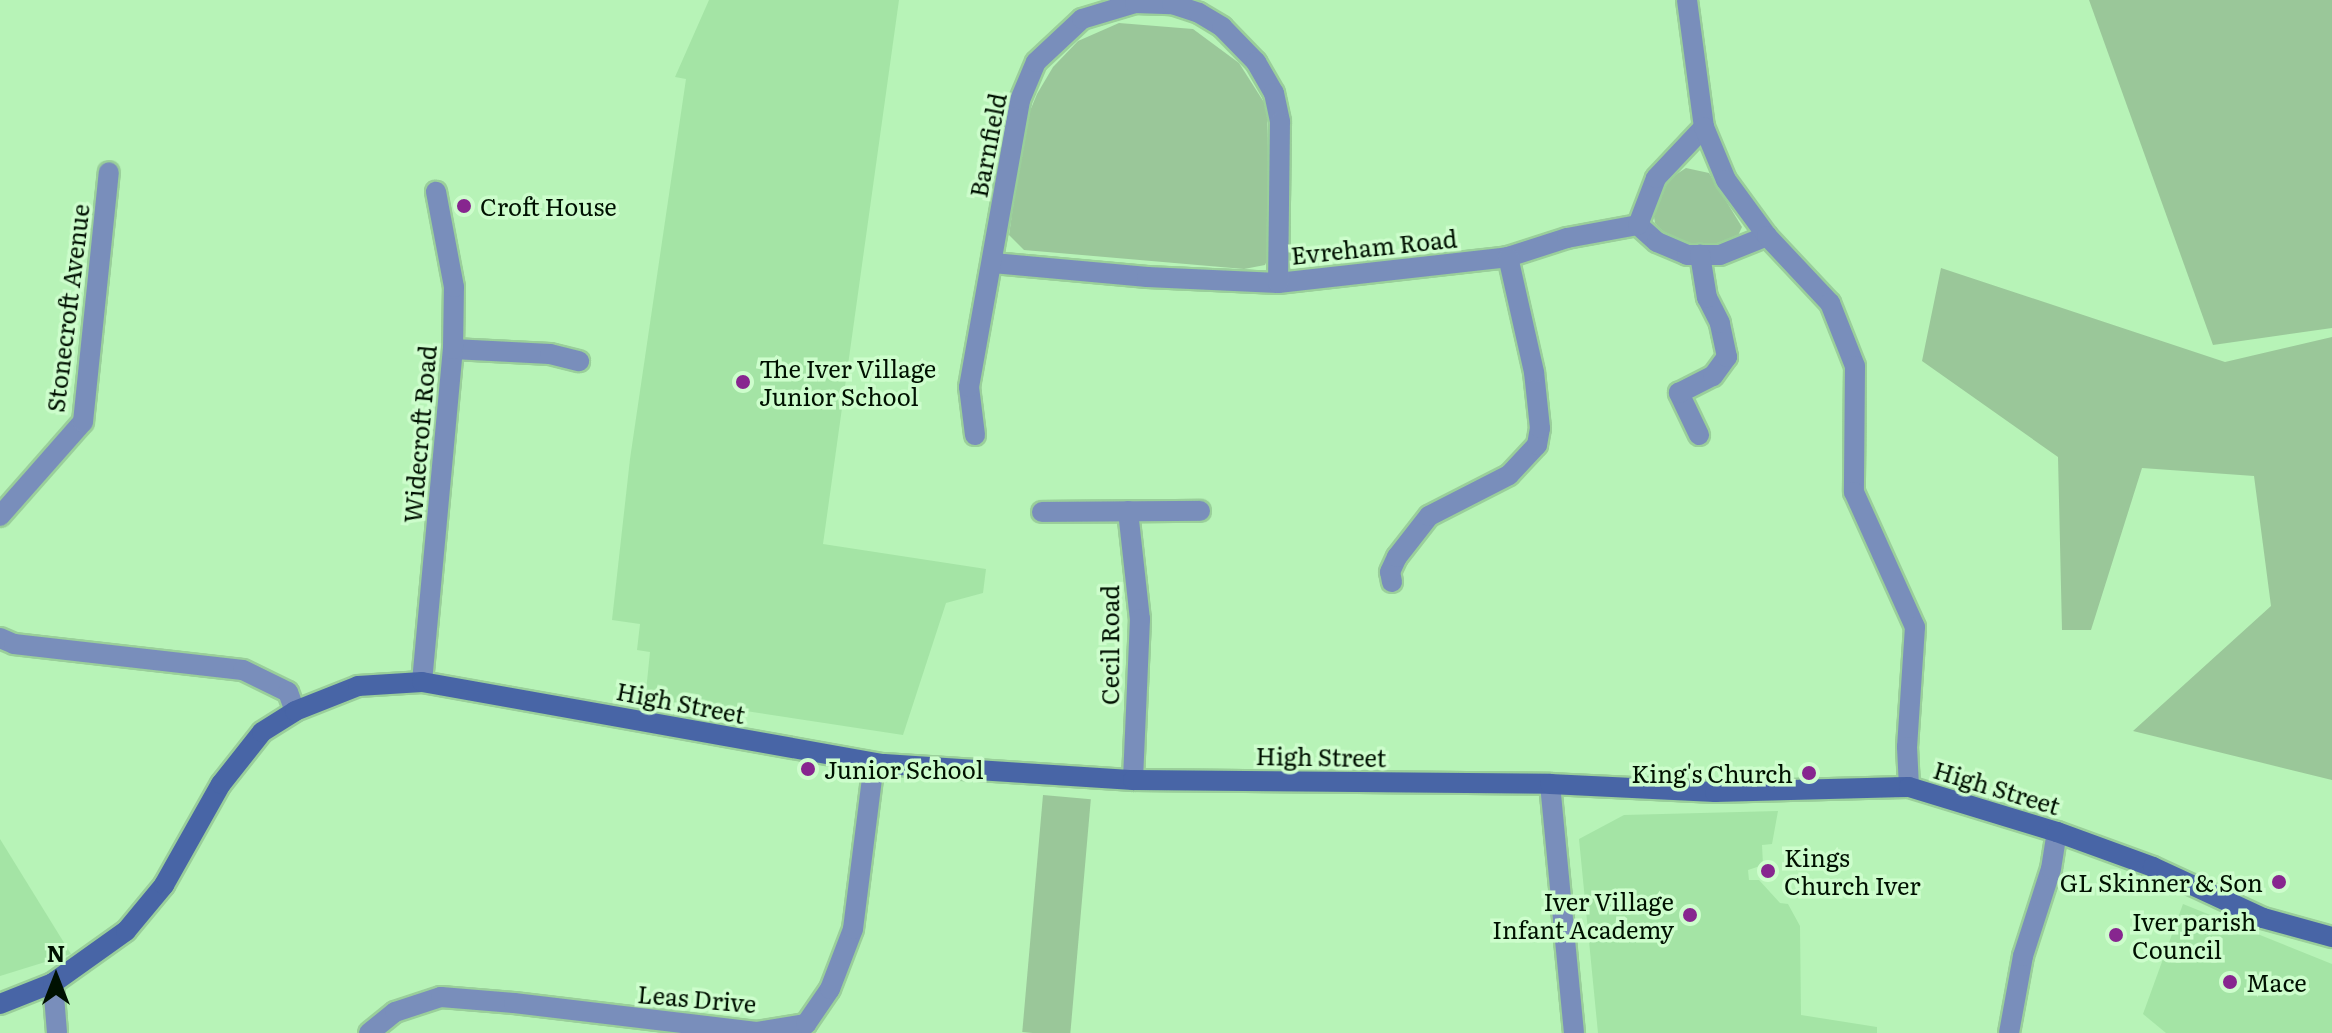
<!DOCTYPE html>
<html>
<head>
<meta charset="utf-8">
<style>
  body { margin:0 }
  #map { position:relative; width:2332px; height:1033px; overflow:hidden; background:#b7f3b7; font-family:Literata,serif }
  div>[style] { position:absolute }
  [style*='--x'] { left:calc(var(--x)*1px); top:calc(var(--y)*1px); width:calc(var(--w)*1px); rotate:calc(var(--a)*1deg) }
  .built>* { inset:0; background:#a4e4a5 }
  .green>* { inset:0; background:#9ac799; transform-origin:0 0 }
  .roads { filter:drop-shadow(2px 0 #9acf9a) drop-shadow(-2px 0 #9acf9a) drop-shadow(0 2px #9acf9a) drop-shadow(0 -2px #9acf9a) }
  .minor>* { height:20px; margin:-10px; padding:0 10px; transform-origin:10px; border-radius:10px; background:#798ebb }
  .tertiary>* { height:20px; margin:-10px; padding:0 10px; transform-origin:10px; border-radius:10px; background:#798ebb }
  .secondary>* { height:20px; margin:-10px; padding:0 10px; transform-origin:10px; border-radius:10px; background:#4865a6 }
  .dots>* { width:22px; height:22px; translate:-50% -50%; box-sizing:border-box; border:4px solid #cdfdcc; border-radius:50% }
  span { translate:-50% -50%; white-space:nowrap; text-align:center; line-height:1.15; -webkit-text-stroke:7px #cdfdcc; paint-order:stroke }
  .street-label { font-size:24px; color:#001101 }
  .poi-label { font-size:24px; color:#001101 }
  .left { translate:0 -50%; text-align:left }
  .right { translate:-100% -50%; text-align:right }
  .north { position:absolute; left:16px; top:937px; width:80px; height:80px; -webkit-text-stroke:6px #cdfdcc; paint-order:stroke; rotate:0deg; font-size:22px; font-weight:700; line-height:32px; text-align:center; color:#001101 }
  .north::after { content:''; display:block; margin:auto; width:28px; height:36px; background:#001101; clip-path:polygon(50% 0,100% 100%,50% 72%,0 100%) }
</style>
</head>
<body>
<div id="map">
  <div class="built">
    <i style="clip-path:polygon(709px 0,899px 0,823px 544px,986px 569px,983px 593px,946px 603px,903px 735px,700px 704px,645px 701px,650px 652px,637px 650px,640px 624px,612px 620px,630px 459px,686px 79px,675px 77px)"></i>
    <i style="clip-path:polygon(1778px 811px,1772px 844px,1762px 845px,1763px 865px,1748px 870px,1749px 880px,1759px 880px,1780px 903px,1788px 904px,1800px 926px,1801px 1015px,1877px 1027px,1877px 1033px,1598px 1033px,1579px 839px,1624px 815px)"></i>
    <i style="clip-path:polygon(0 839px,71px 954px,0 976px)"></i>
    <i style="clip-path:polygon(2183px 904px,2332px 964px,2332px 1033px,2166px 1033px,2143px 1014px)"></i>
  </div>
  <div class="green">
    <i style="clip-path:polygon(2089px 0,2332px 0,2332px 328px,2213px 345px)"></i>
    <i style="clip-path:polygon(1119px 23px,1193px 29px,1239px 63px,1267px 107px,1270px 254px,1265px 265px,1244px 269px,1024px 250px,1009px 235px,1025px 123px,1037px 94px,1053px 67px,1078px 41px)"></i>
    <i style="clip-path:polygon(1686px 168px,1709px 173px,1742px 227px,1733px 246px,1674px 245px,1655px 223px,1653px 211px,1666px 181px)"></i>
    <i style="clip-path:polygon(1941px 268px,2225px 362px,2332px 337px,2332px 780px,2133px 731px,2271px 606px,2254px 476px,2142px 468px,2091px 630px,2062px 630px,2058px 457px,1922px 361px)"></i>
    <i style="left:1043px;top:795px;width:48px;height:238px;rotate:5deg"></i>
  </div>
  <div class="roads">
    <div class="minor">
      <i style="--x:1638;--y:225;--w:25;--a:42"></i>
      <i style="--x:1657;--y:242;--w:33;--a:23"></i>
      <i style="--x:1687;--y:255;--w:33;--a:0"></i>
      <i style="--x:1720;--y:255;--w:51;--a:-22"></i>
      <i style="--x:993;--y:263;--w:155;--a:5.2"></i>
      <i style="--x:1147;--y:277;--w:131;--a:2.6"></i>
      <i style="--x:1278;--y:283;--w:231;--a:-6.4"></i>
      <i style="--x:1508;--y:257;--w:62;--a:-17.9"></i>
      <i style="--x:1567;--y:238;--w:72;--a:-10.4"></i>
      <i style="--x:1638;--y:225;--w:50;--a:-69"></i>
      <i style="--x:1656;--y:178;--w:70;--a:-46.7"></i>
      <i style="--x:453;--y:349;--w:97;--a:3"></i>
      <i style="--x:550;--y:354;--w:30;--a:14"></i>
      <i style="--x:975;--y:435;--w:48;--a:-97.1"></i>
      <i style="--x:969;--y:387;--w:291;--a:-79.9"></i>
      <i style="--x:1020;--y:100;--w:41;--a:-67.2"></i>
      <i style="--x:1036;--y:62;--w:63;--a:-43.1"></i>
      <i style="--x:1082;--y:19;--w:55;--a:-16.8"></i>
      <i style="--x:1135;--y:3;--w:37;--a:2"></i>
      <i style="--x:1172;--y:4;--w:28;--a:18"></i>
      <i style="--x:1199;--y:13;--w:27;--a:31"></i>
      <i style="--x:1222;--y:27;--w:49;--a:45.8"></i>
      <i style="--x:1256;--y:62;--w:36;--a:60"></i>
      <i style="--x:1274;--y:93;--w:30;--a:78"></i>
      <i style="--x:1280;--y:122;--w:161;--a:90.7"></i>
      <i style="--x:1699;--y:435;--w:47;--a:-115.5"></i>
      <i style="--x:1679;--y:393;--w:38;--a:-27"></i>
      <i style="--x:1713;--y:376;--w:24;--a:-54"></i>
      <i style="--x:1727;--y:357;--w:35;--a:-102"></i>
      <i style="--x:1720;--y:323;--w:28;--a:-117"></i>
      <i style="--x:1707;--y:298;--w:44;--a:-99.2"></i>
      <i style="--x:1128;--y:511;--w:109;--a:83.7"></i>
      <i style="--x:1140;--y:619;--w:161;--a:92.5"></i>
      <i style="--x:1042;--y:512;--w:158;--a:-0.4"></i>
      <i style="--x:0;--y:516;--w:125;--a:-48.6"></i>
      <i style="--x:83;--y:422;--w:251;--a:-84.1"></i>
      <i style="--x:1392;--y:582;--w:10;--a:-101"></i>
      <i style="--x:1390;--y:572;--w:17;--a:-65"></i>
      <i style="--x:1397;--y:557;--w:52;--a:-52"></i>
      <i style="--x:1429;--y:516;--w:90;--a:-27.1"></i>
      <i style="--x:1509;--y:475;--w:41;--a:-47"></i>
      <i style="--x:1537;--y:445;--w:17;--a:-80"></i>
      <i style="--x:1540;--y:428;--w:56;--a:-96.1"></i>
      <i style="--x:1534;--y:372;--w:118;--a:-102.7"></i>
      <i style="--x:0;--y:638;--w:15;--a:23"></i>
      <i style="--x:14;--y:644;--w:230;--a:6.5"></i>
      <i style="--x:243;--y:670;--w:50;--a:26.1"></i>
      <i style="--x:288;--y:692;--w:20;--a:70"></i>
      <i style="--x:422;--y:682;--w:334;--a:-84.7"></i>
      <i style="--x:453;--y:349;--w:62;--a:-89.1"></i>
      <i style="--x:454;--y:287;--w:97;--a:-100.7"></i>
      <i style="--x:1550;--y:784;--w:250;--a:84.5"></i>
      <i style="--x:53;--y:983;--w:50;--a:85.4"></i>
      <i style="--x:369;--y:1033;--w:33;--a:-39"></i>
      <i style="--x:395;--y:1012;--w:48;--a:-18.1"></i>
      <i style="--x:441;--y:997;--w:73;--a:4.7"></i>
      <i style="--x:514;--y:1003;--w:244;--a:6.8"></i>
      <i style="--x:756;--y:1032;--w:51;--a:-9.1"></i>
      <i style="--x:806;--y:1024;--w:42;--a:-55.6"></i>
      <i style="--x:830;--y:989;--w:64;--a:-69"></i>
      <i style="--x:853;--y:929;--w:167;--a:-82.8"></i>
      <i style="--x:2009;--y:1033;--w:78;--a:-79.7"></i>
      <i style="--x:2023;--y:956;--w:91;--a:-72.2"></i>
      <i style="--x:2051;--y:869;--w:37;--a:-81"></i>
    </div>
    <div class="tertiary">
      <i style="--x:1687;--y:0;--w:128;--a:82.4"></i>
      <i style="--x:1704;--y:127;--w:57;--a:67.5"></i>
      <i style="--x:1726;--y:180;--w:69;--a:53.8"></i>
      <i style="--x:1767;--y:236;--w:92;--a:46.8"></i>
      <i style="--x:1830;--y:303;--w:68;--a:68.4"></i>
      <i style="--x:1855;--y:366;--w:126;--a:90.5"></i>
      <i style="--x:1854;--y:492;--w:148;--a:65.7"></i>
      <i style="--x:1915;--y:627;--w:120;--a:93.8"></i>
      <i style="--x:1907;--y:747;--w:40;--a:87.1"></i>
    </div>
    <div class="secondary">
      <i style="--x:0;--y:1004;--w:57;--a:-21.6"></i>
      <i style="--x:53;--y:983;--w:90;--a:-35.5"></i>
      <i style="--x:126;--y:931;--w:60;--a:-50.4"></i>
      <i style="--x:164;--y:885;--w:116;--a:-60.6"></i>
      <i style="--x:221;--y:784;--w:66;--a:-51.7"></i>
      <i style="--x:262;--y:732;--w:39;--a:-32"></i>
      <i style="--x:295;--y:711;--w:68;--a:-21.6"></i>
      <i style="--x:358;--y:686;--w:64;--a:-3.6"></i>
      <i style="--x:422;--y:682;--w:469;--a:10.1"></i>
      <i style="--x:884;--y:764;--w:250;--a:3.7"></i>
      <i style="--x:1133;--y:780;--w:417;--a:0.5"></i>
      <i style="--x:1550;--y:784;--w:165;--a:2.8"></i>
      <i style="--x:1715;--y:792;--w:194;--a:-1.5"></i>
      <i style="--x:1909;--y:787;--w:155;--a:16.9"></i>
      <i style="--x:2057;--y:832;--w:102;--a:20"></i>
      <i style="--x:2153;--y:867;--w:121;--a:24.9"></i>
      <i style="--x:2263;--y:918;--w:72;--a:15.4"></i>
    </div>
  </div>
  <div class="dots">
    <i style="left:464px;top:206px;background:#87268f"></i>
    <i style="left:743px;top:382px;background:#87268f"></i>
    <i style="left:808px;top:769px;background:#87268f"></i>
    <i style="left:1809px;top:773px;background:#87268f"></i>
    <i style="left:1768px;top:871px;background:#87268f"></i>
    <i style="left:2279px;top:882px;background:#87268f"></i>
    <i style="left:1690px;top:915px;background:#87268f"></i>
    <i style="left:2116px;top:935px;background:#87268f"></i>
    <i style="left:2230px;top:982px;background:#87268f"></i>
  </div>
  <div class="street-label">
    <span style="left:987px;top:145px;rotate:-79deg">Barnfield</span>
    <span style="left:1374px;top:246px;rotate:-6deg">Evreham Road</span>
    <span style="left:67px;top:308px;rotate:-83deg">Stonecroft Avenue</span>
    <span style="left:419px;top:434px;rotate:-85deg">Widecroft Road</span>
    <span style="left:1109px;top:645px;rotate:-90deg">Cecil Road</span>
    <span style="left:681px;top:702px;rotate:11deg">High Street</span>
    <span style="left:1321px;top:756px;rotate:1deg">High Street</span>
    <span style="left:1997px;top:787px;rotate:17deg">High Street</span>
    <span style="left:697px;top:998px;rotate:5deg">Leas Drive</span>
  </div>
  <div class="poi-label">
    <span class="left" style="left:480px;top:206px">Croft House</span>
    <span class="left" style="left:759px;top:382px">The Iver Village<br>Junior School</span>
    <span class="left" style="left:824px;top:769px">Junior School</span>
    <span class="right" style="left:1793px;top:773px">King's Church</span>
    <span class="left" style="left:1784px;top:871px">Kings<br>Church Iver</span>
    <span class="right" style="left:2263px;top:882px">GL Skinner &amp; Son</span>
    <span class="right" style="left:1674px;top:915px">Iver Village<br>Infant Academy</span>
    <span class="left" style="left:2132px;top:935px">Iver parish<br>Council</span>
    <span class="left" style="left:2246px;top:982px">Mace</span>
  </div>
  <div class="north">N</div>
</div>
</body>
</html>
